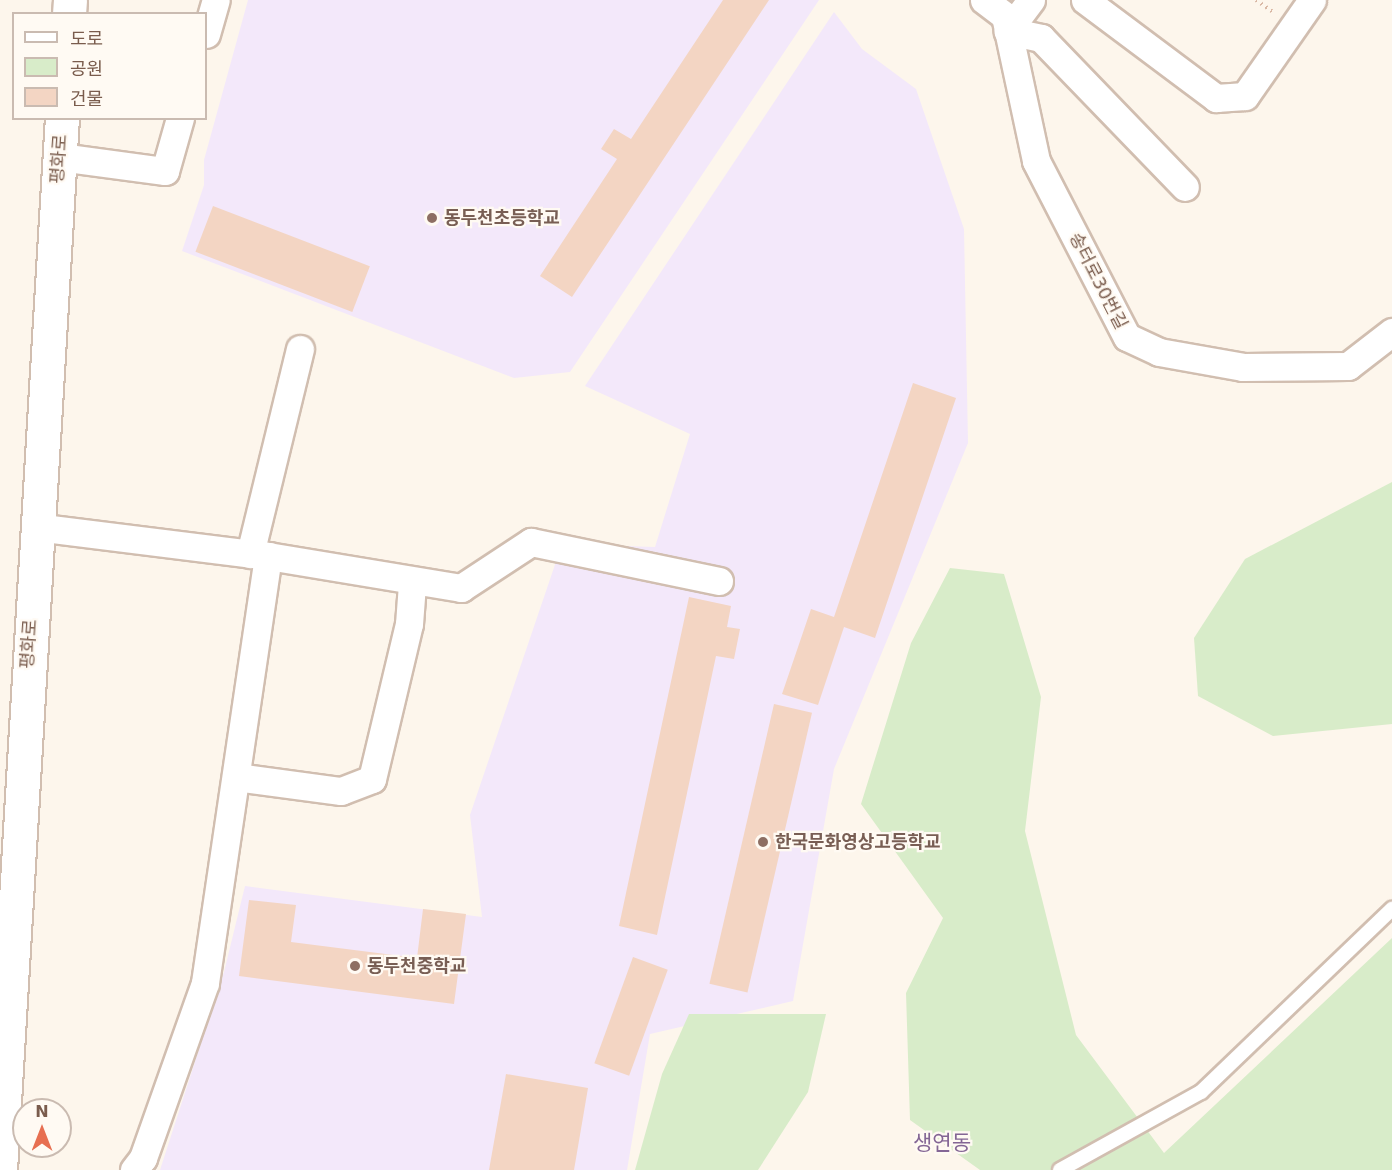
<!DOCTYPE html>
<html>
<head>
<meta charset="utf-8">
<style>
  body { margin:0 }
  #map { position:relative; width:1392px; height:1170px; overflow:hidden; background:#fdf6ec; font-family:"DejaVu Sans","Noto Sans KR",sans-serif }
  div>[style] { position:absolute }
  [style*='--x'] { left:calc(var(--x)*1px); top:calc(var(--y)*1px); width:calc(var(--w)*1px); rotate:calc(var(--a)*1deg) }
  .education>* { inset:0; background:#f3e8fa }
  .green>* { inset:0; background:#d8ecc9 }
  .building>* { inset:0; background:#f3d5c3; transform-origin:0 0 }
  .path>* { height:4px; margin-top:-2px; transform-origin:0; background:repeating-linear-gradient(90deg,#d9b8a5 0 1.5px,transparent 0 6px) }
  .roads { filter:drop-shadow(2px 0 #d1beb0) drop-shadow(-2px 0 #d1beb0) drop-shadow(0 2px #d1beb0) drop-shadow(0 -2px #d1beb0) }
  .lane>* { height:14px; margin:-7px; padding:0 7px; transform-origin:7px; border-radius:7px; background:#fff }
  .street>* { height:27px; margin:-13.5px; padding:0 13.5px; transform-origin:13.5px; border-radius:13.5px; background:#fff }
  .secondary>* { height:33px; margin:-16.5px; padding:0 16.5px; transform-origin:16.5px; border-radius:16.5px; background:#fff }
  .dots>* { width:16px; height:16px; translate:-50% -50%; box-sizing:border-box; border:3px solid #fffaf3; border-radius:50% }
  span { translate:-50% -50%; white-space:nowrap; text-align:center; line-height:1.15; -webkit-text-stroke:4.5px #fffaf3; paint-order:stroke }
  .street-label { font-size:18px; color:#7a5c4d }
  .education-label { font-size:18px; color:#785e54; font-weight:700 }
  .left { translate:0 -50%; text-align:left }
  .quarter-label { font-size:21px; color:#846695 }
  .legend { position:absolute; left:12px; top:12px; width:195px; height:108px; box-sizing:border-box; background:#fffaf3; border:2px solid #cabbb1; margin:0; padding:8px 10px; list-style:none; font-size:18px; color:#7a5c4d }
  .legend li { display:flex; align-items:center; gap:12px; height:30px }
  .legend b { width:30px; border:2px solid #cabbb1 }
  .north { position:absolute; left:12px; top:1098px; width:60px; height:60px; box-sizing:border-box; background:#fffaf3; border:2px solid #cabbb1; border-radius:50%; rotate:0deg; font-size:16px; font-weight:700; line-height:24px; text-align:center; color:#7a5c4d }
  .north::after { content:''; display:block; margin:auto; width:21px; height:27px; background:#e76f51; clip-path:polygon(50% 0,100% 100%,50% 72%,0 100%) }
</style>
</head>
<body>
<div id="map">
  <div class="education">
    <i style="clip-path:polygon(248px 0,819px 0,570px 372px,514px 378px,182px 251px,204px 185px,204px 160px)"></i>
    <i style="clip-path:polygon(834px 12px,862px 49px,916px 89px,964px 229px,968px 443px,834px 769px,793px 1001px,650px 1034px,627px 1170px,160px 1170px,224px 972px,245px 886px,482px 917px,470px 815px,562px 544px,655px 547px,690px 434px,585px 386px)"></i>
  </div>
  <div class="green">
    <i style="clip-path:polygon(1392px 482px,1392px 724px,1273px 736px,1198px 696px,1194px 638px,1245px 559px)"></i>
    <i style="clip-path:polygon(950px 568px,1004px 574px,1041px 697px,1025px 831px,1076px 1035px,1164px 1153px,1392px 938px,1392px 1170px,980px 1170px,910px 1120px,906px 993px,943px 918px,861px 804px,911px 643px)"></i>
    <i style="clip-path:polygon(689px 1014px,826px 1014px,808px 1092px,758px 1170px,635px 1170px,662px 1074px)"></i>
  </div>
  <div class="building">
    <i style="clip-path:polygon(723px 0,769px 0,572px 297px,540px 276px,617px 159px,601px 149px,614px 129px,631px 139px)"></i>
    <i style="left:213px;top:206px;width:168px;height:49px;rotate:21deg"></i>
    <i style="clip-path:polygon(913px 383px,956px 398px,875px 638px,844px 627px,818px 705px,782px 694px,811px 609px,834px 617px)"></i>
    <i style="clip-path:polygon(689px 597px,731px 606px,727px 627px,740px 629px,734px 659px,716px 656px,657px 935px,619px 926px)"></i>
    <i style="left:774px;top:704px;width:39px;height:287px;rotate:13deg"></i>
    <i style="clip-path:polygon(249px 900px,296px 905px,291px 942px,417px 958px,423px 909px,466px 914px,454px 1004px,239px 976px)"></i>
    <i style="left:633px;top:957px;width:37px;height:113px;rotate:20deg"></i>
    <i style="clip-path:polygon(506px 1074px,588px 1088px,574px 1170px,489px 1170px)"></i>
  </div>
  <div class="path">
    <i style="--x:1256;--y:0;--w:21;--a:35"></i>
  </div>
  <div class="roads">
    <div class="lane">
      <i style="--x:1060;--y:1170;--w:161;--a:-29"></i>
      <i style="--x:1201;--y:1092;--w:265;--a:-43.8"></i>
    </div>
    <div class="street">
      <i style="--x:984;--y:0;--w:26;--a:37"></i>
      <i style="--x:1005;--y:16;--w:148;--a:77.9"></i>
      <i style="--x:1036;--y:161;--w:198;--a:62.7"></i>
      <i style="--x:1127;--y:337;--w:35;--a:25"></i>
      <i style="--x:1159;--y:352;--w:85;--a:10.1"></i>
      <i style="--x:1243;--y:367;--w:105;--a:-0.5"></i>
      <i style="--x:1348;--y:366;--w:56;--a:-37.7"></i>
      <i style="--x:1031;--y:0;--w:39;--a:127"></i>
      <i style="--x:1008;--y:31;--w:34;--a:12"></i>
      <i style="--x:1041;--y:38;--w:207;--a:46"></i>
      <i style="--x:1085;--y:0;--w:164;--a:36.8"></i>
      <i style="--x:1216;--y:98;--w:29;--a:-4"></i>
      <i style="--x:1245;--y:96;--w:117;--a:-55.1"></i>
      <i style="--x:206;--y:34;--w:35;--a:-74"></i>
      <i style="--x:60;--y:157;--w:106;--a:7.6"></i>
      <i style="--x:165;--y:171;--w:55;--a:-74.2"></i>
      <i style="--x:36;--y:527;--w:234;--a:7.1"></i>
      <i style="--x:268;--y:556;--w:432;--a:98.4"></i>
      <i style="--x:205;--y:983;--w:186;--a:109.5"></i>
      <i style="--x:143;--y:1158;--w:15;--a:127"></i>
      <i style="--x:250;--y:554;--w:211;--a:-76.3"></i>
      <i style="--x:268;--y:556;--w:196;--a:9.4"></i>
      <i style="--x:461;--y:588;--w:84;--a:-33.3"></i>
      <i style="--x:531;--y:542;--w:192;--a:11.7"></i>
      <i style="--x:236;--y:777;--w:106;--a:7.6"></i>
      <i style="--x:341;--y:791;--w:33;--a:-21"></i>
      <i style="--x:372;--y:779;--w:159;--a:-76.6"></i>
      <i style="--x:409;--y:624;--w:40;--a:-85.7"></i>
    </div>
    <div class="secondary">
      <i style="--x:69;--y:14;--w:14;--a:-86"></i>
      <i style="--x:0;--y:1170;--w:1054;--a:-86.63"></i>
    </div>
  </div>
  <div class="dots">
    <i style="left:432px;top:218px;background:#8d6e63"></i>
    <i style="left:763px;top:842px;background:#8d6e63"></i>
    <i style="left:355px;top:966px;background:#8d6e63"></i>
  </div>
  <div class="street-label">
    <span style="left:59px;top:159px;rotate:-86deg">평화로</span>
    <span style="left:1098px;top:281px;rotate:63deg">송터로30번길</span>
    <span style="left:29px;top:644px;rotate:-86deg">평화로</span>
  </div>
  <div class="education-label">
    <span class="left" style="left:444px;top:218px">동두천초등학교</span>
    <span class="left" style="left:775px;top:842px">한국문화영상고등학교</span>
    <span class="left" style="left:367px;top:966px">동두천중학교</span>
  </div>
  <div class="quarter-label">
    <span style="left:942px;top:1143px">생연동</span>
  </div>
  <ul class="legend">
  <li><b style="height:8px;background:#fff"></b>도로</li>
  <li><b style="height:16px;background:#d8ecc9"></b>공원</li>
  <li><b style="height:16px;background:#f3d5c3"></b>건물</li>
  </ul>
  <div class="north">N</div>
</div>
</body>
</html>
